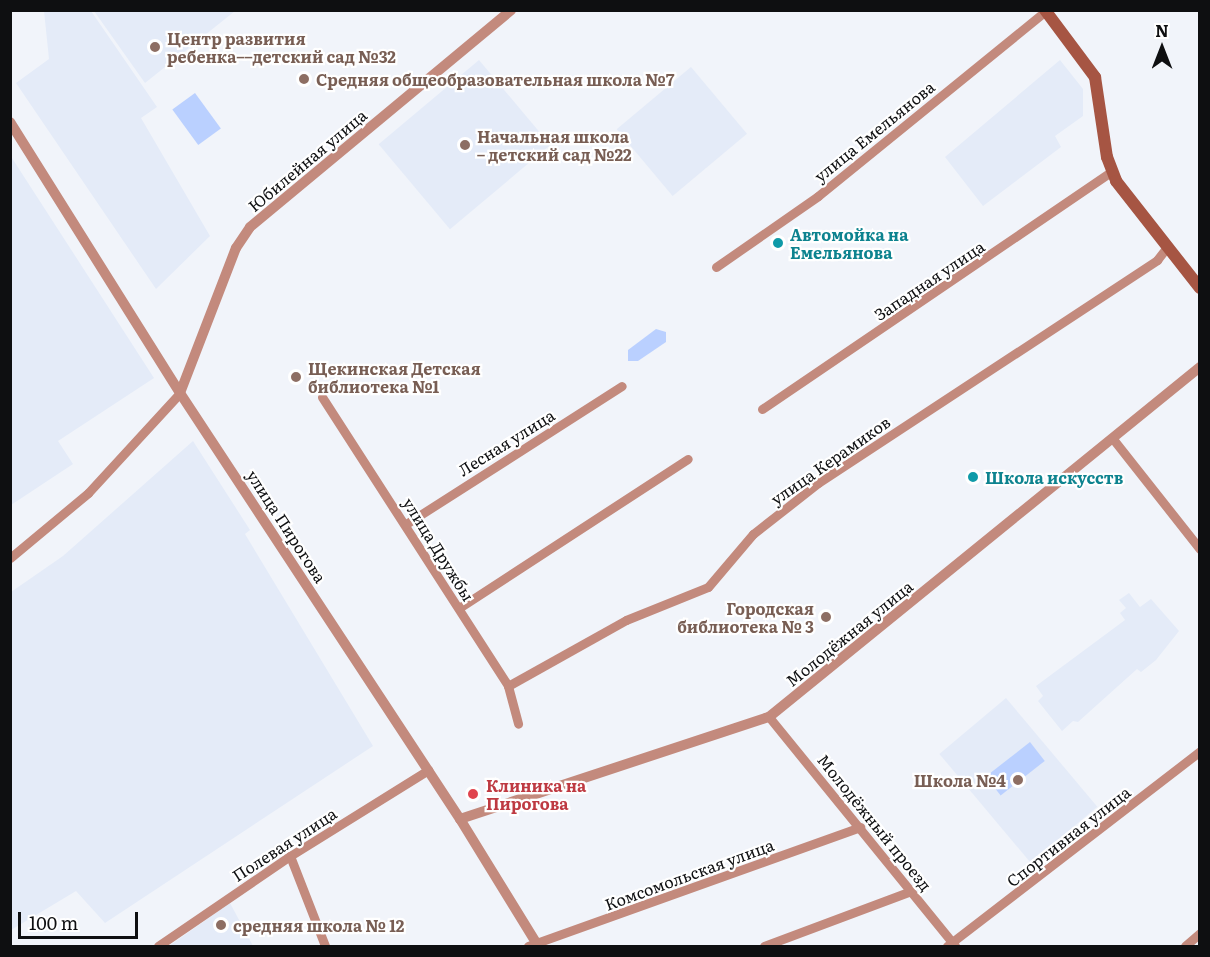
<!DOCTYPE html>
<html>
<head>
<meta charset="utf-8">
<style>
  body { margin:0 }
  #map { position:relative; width:1210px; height:957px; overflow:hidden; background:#f1f4fa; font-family:Literata,serif }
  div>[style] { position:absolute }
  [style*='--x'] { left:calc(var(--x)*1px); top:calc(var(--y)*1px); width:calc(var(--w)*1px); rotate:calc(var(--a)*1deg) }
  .built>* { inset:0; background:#e4ebf8; transform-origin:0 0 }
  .green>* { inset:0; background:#bad0ff; transform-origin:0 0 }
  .minor>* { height:9px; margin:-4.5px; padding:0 4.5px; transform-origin:4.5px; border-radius:4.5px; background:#c38a7d }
  .tertiary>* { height:10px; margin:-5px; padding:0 5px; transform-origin:5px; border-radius:5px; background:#c38a7d }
  .secondary>* { height:12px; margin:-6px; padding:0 6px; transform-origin:6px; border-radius:6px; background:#a65543 }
  .dots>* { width:16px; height:16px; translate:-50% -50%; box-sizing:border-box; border:3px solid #fff; border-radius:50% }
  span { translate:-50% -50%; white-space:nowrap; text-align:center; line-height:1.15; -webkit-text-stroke:4.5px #fff; paint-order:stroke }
  .education-label { font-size:16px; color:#785e54; font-weight:700 }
  .left { translate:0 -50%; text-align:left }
  .right { translate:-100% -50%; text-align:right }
  .street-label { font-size:16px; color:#0e0f11 }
  .culture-label { font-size:16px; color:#0d838f; font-weight:700 }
  .health-label { font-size:16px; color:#be3a42; font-weight:700 }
  .frame { position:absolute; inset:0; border:12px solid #0e0f11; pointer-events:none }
  .north { position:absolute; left:1132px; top:18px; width:60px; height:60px; -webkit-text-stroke:4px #fff; paint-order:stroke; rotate:0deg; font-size:16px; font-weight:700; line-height:24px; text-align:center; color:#0e0f11 }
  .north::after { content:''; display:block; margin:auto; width:21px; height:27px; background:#0e0f11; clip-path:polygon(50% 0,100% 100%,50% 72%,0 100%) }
  .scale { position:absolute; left:18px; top:912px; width:120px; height:27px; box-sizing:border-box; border:3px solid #0e0f11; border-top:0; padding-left:8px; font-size:18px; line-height:21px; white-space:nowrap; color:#0e0f11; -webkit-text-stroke:4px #fff; paint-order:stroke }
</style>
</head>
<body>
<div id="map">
  <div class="built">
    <i style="clip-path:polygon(44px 11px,91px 11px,157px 107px,141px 118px,210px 236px,156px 289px,16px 83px,49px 59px)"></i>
    <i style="clip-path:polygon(94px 11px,235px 11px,145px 83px)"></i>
    <i style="left:479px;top:60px;width:111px;height:131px;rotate:50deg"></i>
    <i style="clip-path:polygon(1060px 60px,1083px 89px,1083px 116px,1055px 136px,1061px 147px,983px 206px,945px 157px)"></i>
    <i style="left:691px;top:67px;width:87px;height:97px;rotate:50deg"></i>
    <i style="clip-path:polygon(10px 155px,154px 378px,58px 441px,73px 464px,11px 505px)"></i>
    <i style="clip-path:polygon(193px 441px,250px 530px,245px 534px,373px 746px,105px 923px,76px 891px,11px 930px,11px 592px,63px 556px)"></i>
    <i style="clip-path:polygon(1129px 593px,1140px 607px,1151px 599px,1179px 631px,1156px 660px,1141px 672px,1137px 669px,1078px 722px,1073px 721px,1062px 731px,1038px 701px,1043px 696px,1036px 686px,1125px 620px,1120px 613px,1126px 608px,1119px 600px)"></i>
    <i style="left:1006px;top:698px;width:142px;height:87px;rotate:50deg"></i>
    <i style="clip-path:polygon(230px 903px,253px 946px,169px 946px)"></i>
  </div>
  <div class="green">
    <i style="left:195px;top:93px;width:44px;height:28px;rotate:54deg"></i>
    <i style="clip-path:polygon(656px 329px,666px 332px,666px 342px,638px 361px,628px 361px,628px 350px)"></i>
    <i style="left:1030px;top:742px;width:24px;height:56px;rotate:52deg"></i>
  </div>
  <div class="minor">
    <i style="--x:716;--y:267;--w:124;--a:-34.8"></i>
    <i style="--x:818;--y:196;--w:294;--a:-39.1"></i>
    <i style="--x:322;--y:397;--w:344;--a:57.2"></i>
    <i style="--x:508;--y:686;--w:39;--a:75"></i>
    <i style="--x:762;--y:409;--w:422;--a:-34.2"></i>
    <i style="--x:1113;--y:439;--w:140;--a:51.7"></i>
    <i style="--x:406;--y:524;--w:256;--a:-32.6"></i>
    <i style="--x:10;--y:558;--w:102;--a:-39.8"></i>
    <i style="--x:88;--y:493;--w:136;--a:-47.4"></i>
    <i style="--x:459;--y:608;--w:273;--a:-33.1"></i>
    <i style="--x:508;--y:686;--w:135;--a:-29.2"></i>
    <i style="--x:626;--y:620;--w:88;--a:-21.9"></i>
    <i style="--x:708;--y:587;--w:70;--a:-49.7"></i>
    <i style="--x:753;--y:534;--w:83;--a:-38.1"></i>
    <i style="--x:818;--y:483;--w:406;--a:-33.3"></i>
    <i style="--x:1157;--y:260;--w:16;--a:-52"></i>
    <i style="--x:769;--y:717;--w:295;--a:50.9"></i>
    <i style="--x:290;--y:856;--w:97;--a:68.7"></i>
    <i style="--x:158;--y:946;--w:160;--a:-34.3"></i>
    <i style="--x:290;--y:856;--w:163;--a:-31.9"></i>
    <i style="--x:528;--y:946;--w:353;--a:-19.7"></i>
    <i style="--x:764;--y:946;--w:157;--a:-20.5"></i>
    <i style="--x:947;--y:946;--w:319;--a:-37.6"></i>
    <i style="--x:1185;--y:946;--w:20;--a:-41"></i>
  </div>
  <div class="tertiary">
    <i style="--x:10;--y:122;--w:320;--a:57.9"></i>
    <i style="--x:180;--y:393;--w:510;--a:56.68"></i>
    <i style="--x:460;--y:819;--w:149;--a:58.4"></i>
    <i style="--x:180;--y:393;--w:155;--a:-68.9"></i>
    <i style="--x:236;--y:248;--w:25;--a:-56"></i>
    <i style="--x:250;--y:227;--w:339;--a:-39.7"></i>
    <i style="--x:460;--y:819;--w:325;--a:-18.3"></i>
    <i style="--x:769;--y:717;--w:555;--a:-39.08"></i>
  </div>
  <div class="secondary">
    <i style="--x:1045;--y:10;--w:84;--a:53.3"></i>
    <i style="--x:1095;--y:77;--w:81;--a:81.5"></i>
    <i style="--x:1107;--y:157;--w:26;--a:69"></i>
    <i style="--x:1116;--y:181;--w:136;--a:51.9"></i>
  </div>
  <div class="dots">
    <i style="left:155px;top:47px;background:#8d6e63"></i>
    <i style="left:304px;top:79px;background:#8d6e63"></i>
    <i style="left:465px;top:145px;background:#8d6e63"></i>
    <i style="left:778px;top:243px;background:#0f9aa8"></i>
    <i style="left:296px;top:377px;background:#8d6e63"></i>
    <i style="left:973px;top:477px;background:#0f9aa8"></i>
    <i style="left:826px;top:617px;background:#8d6e63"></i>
    <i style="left:1018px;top:780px;background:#8d6e63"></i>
    <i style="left:473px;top:794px;background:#e0444e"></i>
    <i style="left:221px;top:925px;background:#8d6e63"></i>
  </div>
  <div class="education-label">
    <span class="left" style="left:167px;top:47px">Центр развития<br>ребенка––детский сад №32</span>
    <span class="left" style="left:316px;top:79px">Средняя общеобразовательная школа №7</span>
    <span class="left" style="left:477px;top:145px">Начальная школа<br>– детский сад №22</span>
    <span class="left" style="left:308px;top:377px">Щекинская Детская<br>библиотека №1</span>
    <span class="right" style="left:814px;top:617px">Городская<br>библиотека № 3</span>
    <span class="right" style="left:1006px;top:780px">Школа №4</span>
    <span class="left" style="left:233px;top:925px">средняя школа № 12</span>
  </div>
  <div class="street-label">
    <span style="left:874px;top:131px;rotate:-39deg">улица Емельянова</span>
    <span style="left:307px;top:160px;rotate:-40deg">Юбилейная улица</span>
    <span style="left:929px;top:280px;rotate:-34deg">Западная улица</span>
    <span style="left:506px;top:442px;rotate:-32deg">Лесная улица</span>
    <span style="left:830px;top:460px;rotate:-35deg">улица Керамиков</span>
    <span style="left:287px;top:526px;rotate:57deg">улица Пирогова</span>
    <span style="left:439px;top:549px;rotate:58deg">улица Дружбы</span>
    <span style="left:849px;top:633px;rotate:-39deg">Молодёжная улица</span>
    <span style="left:875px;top:822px;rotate:51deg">Молодёжный проезд</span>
    <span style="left:1068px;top:836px;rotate:-38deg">Спортивная улица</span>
    <span style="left:284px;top:844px;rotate:-33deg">Полевая улица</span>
    <span style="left:689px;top:874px;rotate:-20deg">Комсомольская улица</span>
  </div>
  <div class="culture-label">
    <span class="left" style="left:790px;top:243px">Автомойка на<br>Емельянова</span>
    <span class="left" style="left:985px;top:477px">Школа искусств</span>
  </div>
  <div class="health-label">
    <span class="left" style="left:486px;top:794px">Клиника на<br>Пирогова</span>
  </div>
  <div class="frame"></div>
  <div class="north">N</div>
  <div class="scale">100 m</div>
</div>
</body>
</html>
